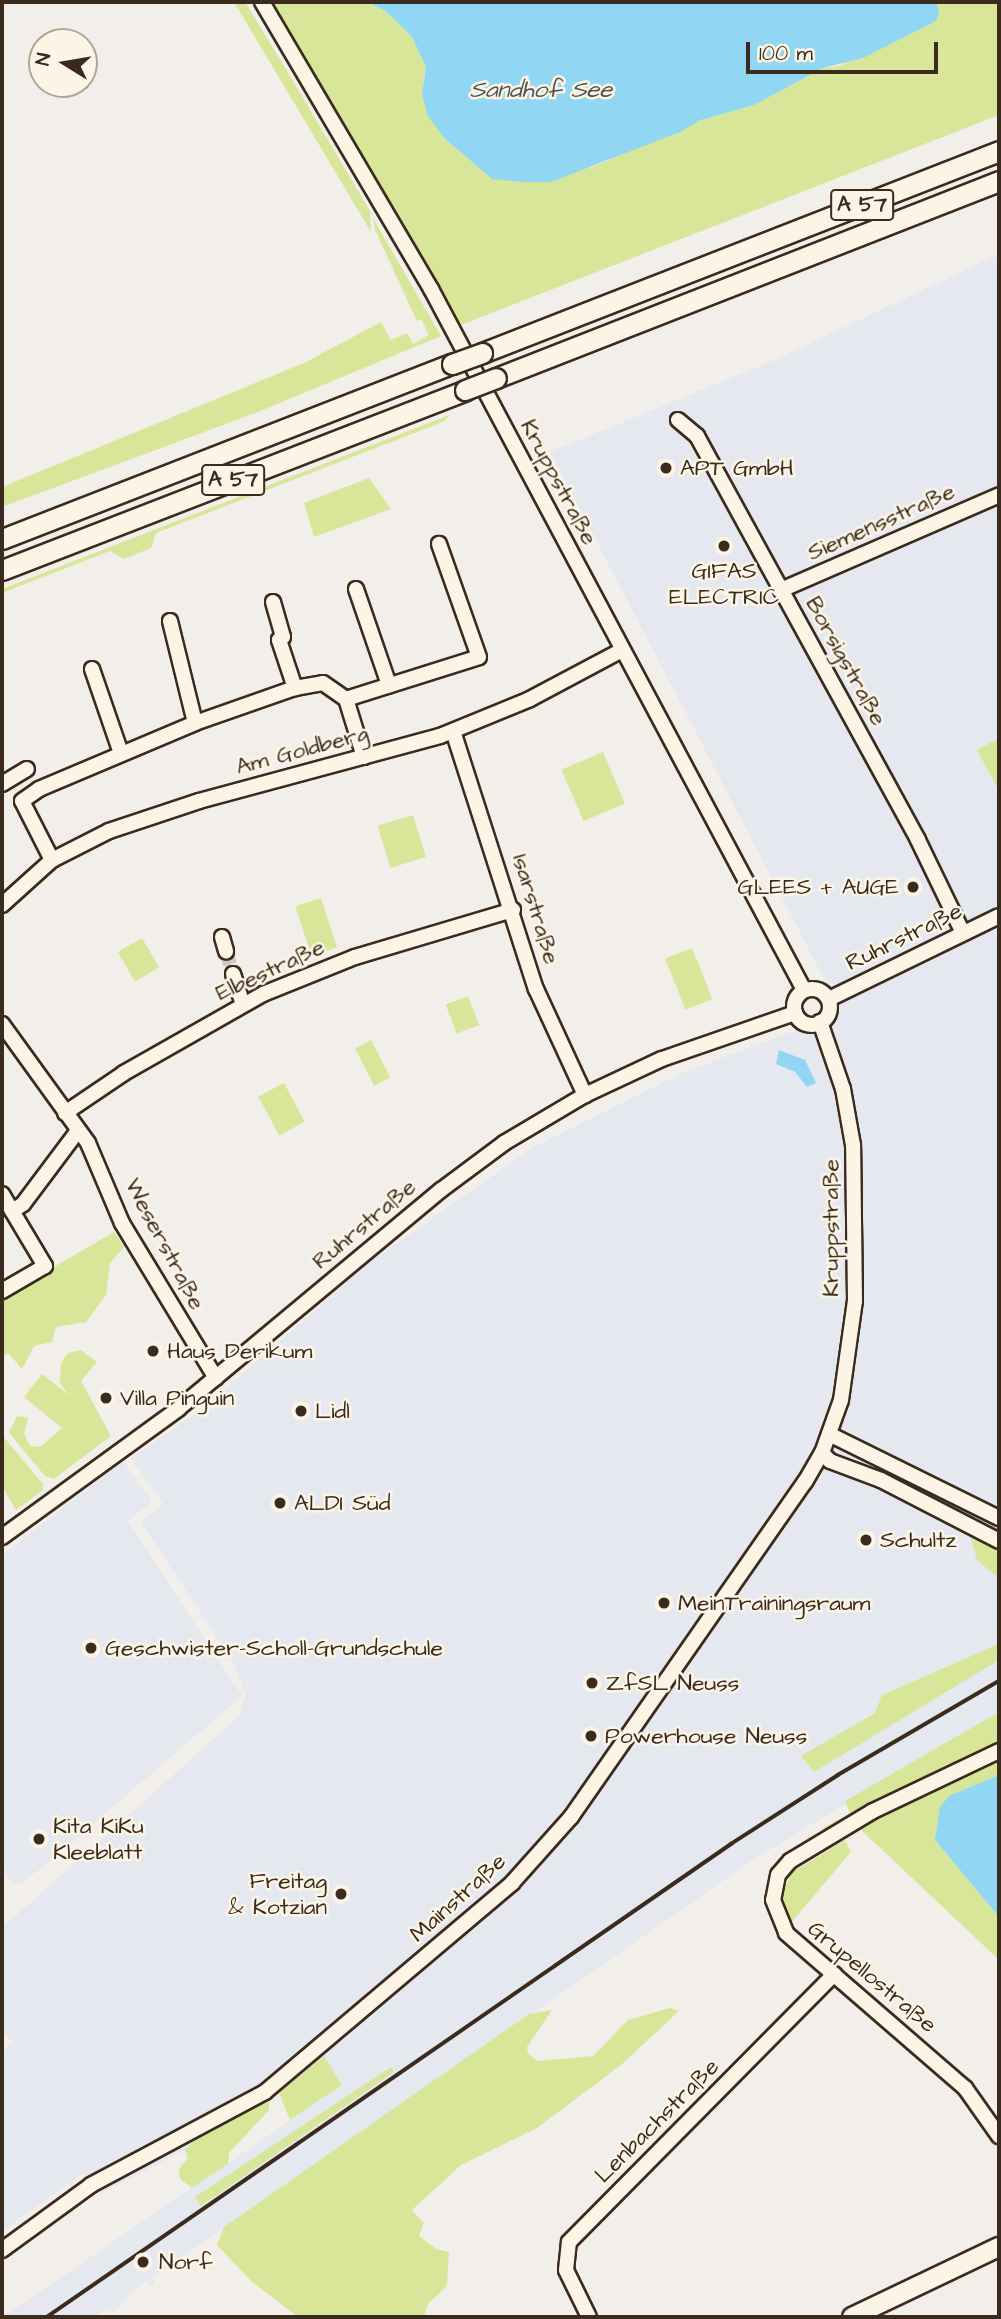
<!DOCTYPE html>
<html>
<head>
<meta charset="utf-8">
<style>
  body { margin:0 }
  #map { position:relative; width:1001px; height:2319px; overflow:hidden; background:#f2efea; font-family:"Architects Daughter",sans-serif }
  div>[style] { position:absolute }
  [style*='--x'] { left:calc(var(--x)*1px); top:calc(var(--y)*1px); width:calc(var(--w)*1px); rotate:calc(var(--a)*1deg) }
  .built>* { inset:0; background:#e6e8f0 }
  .green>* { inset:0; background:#d7e699; transform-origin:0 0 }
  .water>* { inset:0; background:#91d6f3 }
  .minor-tunnel>* { height:14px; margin-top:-7px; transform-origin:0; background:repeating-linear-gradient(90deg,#cdc8c1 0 14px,transparent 0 21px) }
  .roads { filter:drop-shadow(2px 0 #3b2a1e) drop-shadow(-2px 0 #3b2a1e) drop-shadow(0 2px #3b2a1e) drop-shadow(0 -2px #3b2a1e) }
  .minor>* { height:14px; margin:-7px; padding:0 7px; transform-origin:7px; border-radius:7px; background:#fcf5e5 }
  .minor>.ring { margin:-7px; padding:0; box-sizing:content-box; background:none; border:14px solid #fcf5e5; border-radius:50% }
  .major>* { height:18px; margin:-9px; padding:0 9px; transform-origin:9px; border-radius:9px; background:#fcf5e5 }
  .highway>* { height:19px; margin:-9.5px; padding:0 9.5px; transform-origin:9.5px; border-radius:9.5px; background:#fcf5e5 }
  .rail>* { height:3.5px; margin:-1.75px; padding:0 1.75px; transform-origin:1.75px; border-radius:1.75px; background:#3b2a1e }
  .bridges { filter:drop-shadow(2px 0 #3b2a1e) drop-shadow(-2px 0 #3b2a1e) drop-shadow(0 2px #3b2a1e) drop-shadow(0 -2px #3b2a1e) }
  .highway-bridge>* { height:19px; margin:-9.5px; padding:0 9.5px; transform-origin:9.5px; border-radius:9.5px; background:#fcf5e5 }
  .dots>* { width:19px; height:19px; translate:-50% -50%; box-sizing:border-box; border:4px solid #fcf5e5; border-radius:50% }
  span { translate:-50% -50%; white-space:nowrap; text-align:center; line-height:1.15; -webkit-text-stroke:5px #fcf5e5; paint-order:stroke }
  .shield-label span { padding:2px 5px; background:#fcf5e5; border:2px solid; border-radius:5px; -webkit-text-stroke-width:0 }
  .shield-label { font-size:21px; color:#3b2a1e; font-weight:700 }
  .poi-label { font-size:23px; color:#3b2a1e }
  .left { translate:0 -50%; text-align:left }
  .right { translate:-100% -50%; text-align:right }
  .street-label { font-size:23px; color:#3b2a1e }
  .water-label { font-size:24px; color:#505553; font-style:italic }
  .frame { position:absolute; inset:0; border:4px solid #3b2a1e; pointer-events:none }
  .north { position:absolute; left:28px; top:28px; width:70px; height:70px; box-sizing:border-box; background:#fcf5e5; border:2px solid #afa495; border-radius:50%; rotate:281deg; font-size:19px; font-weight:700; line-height:28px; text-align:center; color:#3b2a1e }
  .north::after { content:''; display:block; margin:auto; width:24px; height:32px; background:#3b2a1e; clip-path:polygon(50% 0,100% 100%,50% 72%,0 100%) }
  .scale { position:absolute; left:746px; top:42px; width:192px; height:32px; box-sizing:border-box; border:4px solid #3b2a1e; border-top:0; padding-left:9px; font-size:21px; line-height:24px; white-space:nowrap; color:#3b2a1e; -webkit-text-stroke:5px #fcf5e5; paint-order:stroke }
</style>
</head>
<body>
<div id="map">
  <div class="built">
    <i style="clip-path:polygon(999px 254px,999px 1712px,756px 1858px,152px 2278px,155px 2283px,151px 2286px,147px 2281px,134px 2290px,113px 2313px,107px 2308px,94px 2317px,3px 2317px,342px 2085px,324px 2057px,282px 2092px,189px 2148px,99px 2194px,84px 2173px,2px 2231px,2px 2053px,13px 2042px,2px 2030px,2px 1928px,238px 1717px,246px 1696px,236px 1667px,141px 1522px,163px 1504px,131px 1458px,205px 1407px,370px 1262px,535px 1146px,685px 1072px,842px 1013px,550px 452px,779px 358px)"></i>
    <i style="clip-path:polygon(123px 1461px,152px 1502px,128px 1521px,242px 1696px,50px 1861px,22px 1883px,14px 1885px,2px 1868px,2px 1555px)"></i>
  </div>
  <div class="green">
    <i style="clip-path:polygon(234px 2px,245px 2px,293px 81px,370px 211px,371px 232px)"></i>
    <i style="clip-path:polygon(270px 2px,368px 2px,387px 12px,412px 37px,426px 67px,422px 94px,444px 138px,492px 179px,593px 167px,701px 120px,754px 105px,823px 68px,839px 66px,936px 21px,937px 2px,999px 2px,999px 115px,458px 326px,391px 204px)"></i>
    <i style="clip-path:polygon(373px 218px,441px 336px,258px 412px,2px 507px,2px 487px,304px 363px,381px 322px,391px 340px,407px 333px,413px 344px,429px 335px,421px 319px,417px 321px,375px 230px)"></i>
    <i style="clip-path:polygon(452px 414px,443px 422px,156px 533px,151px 548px,124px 559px,110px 551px,2px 593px,2px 589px)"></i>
    <i style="clip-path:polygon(369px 478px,391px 509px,314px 537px,304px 503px)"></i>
    <i style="clip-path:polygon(999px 738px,999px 791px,977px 750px)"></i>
    <i style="left:603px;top:752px;width:56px;height:45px;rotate:67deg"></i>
    <i style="left:413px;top:815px;width:44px;height:37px;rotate:73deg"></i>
    <i style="left:321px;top:898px;width:52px;height:27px;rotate:72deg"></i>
    <i style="left:142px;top:938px;width:34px;height:28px;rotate:60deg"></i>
    <i style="left:692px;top:948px;width:55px;height:29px;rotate:68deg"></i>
    <i style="left:468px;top:996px;width:31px;height:24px;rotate:69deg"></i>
    <i style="left:371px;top:1040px;width:42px;height:18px;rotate:63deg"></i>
    <i style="left:284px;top:1083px;width:44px;height:29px;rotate:62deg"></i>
    <i style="clip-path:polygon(114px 1232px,124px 1247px,110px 1263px,106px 1295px,86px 1322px,56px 1327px,52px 1342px,34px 1346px,22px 1369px,8px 1353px,2px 1358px,2px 1297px)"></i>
    <i style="clip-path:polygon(81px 1350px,97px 1362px,81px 1381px,111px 1436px,54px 1479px,45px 1476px,9px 1433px,17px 1416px,28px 1418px,24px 1434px,30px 1446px,40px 1447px,62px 1428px,24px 1397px,42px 1374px,69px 1395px,60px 1383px,61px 1363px,68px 1353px)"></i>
    <i style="clip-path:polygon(2px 1435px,43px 1484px,43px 1490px,16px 1510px,2px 1486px)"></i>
    <i style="clip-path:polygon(969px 1531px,999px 1546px,999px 1578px,977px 1560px)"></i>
    <i style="clip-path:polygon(999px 1644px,999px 1660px,814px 1772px,801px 1756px,875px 1713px,882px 1695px)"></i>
    <i style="clip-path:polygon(999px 1712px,999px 1744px,903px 1787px,824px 1833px,823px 1828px,850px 1813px,845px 1801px)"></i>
    <i style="clip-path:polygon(999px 1760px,999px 1775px,978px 1785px,935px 1840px,999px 1917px,999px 1960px,859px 1828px)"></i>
    <i style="clip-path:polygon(845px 1840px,851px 1852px,789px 1925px,780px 1901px,791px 1873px)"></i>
    <i style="clip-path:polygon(670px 2008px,679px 2011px,621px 2065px,537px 2128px,461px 2165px,412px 2210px,424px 2223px,419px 2236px,436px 2249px,449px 2252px,447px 2286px,428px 2304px,424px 2317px,298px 2317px,251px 2281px,217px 2245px,224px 2227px,529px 2014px,552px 2010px,527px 2047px,528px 2054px,538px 2061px,593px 2056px,628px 2020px)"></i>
    <i style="clip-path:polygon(324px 2056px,342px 2085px,290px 2120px,279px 2093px)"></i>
    <i style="clip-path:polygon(391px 2067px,394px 2072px,201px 2206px,195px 2197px)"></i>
    <i style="clip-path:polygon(269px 2100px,269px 2110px,229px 2153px,228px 2164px,192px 2188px,180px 2179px,179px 2169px,188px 2158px,185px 2150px,194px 2141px)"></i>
  </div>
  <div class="water">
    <i style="clip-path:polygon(368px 2px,937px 2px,939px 14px,936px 21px,863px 58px,823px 68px,754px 105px,701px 120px,680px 132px,551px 182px,522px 182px,492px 179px,444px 138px,428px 116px,422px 94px,426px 67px,412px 37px,387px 12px)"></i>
    <i style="clip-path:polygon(779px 1050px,805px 1060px,816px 1083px,807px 1087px,795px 1072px,776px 1064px)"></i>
    <i style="clip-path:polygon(999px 1775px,999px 1917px,935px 1840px,940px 1807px,949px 1796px)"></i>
  </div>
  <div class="minor-tunnel">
    <i style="--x:226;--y:951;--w:24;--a:73"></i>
  </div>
  <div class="roads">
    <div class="minor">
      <i style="--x:262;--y:2;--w:333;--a:59.5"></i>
      <i style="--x:431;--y:289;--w:794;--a:61.98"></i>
      <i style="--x:678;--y:420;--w:25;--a:40"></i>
      <i style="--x:697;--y:436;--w:460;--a:61.3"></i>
      <i style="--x:918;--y:840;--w:103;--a:64.2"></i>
      <i style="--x:356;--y:589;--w:102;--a:71"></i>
      <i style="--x:781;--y:590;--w:238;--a:-23.5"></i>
      <i style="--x:273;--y:602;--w:36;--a:74"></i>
      <i style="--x:283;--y:637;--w:5;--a:143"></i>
      <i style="--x:279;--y:640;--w:51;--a:71.6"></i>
      <i style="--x:295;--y:688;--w:28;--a:-10"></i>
      <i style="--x:323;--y:683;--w:28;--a:35"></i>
      <i style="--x:170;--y:621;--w:105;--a:76.2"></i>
      <i style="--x:92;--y:669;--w:89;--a:71"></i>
      <i style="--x:453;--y:731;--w:271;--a:72.2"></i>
      <i style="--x:536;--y:989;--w:117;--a:65.2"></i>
      <i style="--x:364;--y:757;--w:61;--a:-107.2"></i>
      <i style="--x:346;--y:699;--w:139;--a:-17.5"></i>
      <i style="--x:479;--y:657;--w:120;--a:-109.5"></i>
      <i style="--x:2;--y:784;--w:29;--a:-31"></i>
      <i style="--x:52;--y:860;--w:66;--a:-117"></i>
      <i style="--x:22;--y:801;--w:21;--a:-35"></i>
      <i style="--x:39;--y:789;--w:169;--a:-22.9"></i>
      <i style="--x:195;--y:723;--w:106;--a:-19.3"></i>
      <i style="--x:2;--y:905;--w:67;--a:-42"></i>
      <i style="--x:52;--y:860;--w:64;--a:-27"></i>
      <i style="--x:109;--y:831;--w:95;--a:-18.4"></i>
      <i style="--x:199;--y:801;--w:250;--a:-15.1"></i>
      <i style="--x:440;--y:736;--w:97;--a:-22.3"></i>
      <i style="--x:530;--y:699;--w:104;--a:-28"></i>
      <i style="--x:222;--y:937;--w:15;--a:74"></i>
      <i style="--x:233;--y:974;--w:32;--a:72"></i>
      <i class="ring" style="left:794px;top:989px;width:22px;height:22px"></i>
      <i style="--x:829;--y:999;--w:189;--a:-26"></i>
      <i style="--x:2;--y:1024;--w:147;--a:54.1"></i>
      <i style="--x:88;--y:1143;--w:87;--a:67"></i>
      <i style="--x:122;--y:1223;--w:181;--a:58.8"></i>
      <i style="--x:65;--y:1113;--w:71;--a:-34.1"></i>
      <i style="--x:124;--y:1073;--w:160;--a:-29.6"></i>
      <i style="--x:263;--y:994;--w:99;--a:-21.9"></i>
      <i style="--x:355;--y:957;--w:165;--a:-16.6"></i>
      <i style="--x:2;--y:1194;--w:84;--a:59.2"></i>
      <i style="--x:45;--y:1266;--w:50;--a:149.8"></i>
      <i style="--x:12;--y:1211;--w:13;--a:-32"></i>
      <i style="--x:23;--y:1204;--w:90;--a:-53.1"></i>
      <i style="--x:829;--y:1434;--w:190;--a:26.3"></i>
      <i style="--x:822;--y:1453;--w:11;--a:45"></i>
      <i style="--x:830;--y:1461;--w:54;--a:20.4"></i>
      <i style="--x:881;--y:1480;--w:133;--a:27.3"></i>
      <i style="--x:2;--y:1537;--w:218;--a:-36"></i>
      <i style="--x:178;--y:1409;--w:342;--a:-39.8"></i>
      <i style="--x:441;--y:1190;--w:79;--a:-36.7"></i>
      <i style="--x:504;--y:1143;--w:94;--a:-30.7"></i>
      <i style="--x:585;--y:1095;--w:85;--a:-25.1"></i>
      <i style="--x:662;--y:1059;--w:141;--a:-19.1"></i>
      <i style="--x:999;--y:1751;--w:140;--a:154.5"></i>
      <i style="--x:873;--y:1811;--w:97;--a:148.9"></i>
      <i style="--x:790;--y:1861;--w:18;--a:131"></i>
      <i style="--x:778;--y:1875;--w:25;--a:101"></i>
      <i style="--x:773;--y:1900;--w:35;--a:68"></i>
      <i style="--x:786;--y:1933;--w:237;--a:40.9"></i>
      <i style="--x:965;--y:2088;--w:59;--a:54.7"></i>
      <i style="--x:2;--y:2250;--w:110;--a:-36.1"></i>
      <i style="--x:91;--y:2185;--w:197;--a:-28.1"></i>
      <i style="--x:265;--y:2092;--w:324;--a:-40.2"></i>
      <i style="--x:512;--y:1883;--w:89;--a:-48.2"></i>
      <i style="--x:571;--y:1817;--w:409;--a:-55.1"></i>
      <i style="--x:805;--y:1482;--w:34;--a:-60"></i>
      <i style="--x:822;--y:1453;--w:56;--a:-70.3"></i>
      <i style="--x:841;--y:1400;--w:100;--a:-82"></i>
      <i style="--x:855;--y:1301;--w:156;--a:-90.7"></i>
      <i style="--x:853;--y:1145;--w:57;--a:-100.1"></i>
      <i style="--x:843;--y:1089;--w:71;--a:-108.9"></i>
      <i style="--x:589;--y:2317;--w:52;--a:-116.1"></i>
      <i style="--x:566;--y:2270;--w:28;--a:-84"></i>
      <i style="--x:569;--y:2242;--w:377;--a:-45.3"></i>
    </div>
    <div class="major">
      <i style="--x:852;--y:2317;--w:163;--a:-25.5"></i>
    </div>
    <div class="highway">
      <i style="--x:482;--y:353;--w:555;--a:-21.34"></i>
      <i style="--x:496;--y:378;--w:540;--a:-21.39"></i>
      <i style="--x:2;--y:539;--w:483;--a:-21.3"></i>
      <i style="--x:2;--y:570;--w:497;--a:-21.2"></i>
    </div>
  </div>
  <div class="rail">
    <i style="--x:47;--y:2317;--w:832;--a:-34.66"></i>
    <i style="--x:731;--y:1844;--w:127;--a:-32.8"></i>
    <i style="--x:838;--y:1775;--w:186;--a:-30.3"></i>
  </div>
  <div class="bridges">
    <div class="highway-bridge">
      <i style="--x:452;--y:364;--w:32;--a:-20"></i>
      <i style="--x:465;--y:390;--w:33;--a:-21"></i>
    </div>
  </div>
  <div class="dots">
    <i style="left:666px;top:468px;background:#3b2a1e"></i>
    <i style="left:724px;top:546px;background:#3b2a1e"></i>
    <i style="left:913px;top:887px;background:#3b2a1e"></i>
    <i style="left:153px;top:1351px;background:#3b2a1e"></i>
    <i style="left:106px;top:1398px;background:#3b2a1e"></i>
    <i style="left:301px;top:1411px;background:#3b2a1e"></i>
    <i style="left:280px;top:1503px;background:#3b2a1e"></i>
    <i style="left:866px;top:1540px;background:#3b2a1e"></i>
    <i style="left:664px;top:1603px;background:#3b2a1e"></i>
    <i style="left:91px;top:1648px;background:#3b2a1e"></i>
    <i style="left:592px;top:1683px;background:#3b2a1e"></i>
    <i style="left:591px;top:1736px;background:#3b2a1e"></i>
    <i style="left:39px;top:1839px;background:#3b2a1e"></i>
    <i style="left:341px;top:1894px;background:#3b2a1e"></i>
    <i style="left:143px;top:2262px;background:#3b2a1e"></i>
  </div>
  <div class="shield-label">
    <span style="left:862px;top:205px">A 57</span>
    <span style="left:233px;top:480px">A 57</span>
  </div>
  <div class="poi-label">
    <span class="left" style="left:680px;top:468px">APT GmbH</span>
    <span style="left:724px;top:584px">GIFAS<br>ELECTRIC</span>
    <span class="right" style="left:899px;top:887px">GLEES + AUGE</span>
    <span class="left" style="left:167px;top:1351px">Haus Derikum</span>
    <span class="left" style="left:120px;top:1398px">Villa Pinguin</span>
    <span class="left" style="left:315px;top:1411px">Lidl</span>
    <span class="left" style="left:294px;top:1503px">ALDI Süd</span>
    <span class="left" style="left:880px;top:1540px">Schultz</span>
    <span class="left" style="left:678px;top:1603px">MeinTrainingsraum</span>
    <span class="left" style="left:105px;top:1648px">Geschwister-Scholl-Grundschule</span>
    <span class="left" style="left:606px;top:1683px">ZfSL Neuss</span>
    <span class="left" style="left:605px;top:1736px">Powerhouse Neuss</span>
    <span class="left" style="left:53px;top:1839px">Kita KiKu<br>Kleeblatt</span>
    <span class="right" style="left:327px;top:1894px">Freitag<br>&amp; Kotzian</span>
    <span class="left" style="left:159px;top:2262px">Norf</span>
  </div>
  <div class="street-label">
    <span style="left:559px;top:482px;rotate:62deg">Kruppstraße</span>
    <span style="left:881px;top:522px;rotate:-24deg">Siemensstraße</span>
    <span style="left:846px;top:661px;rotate:61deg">Borsigstraße</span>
    <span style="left:302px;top:750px;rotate:-15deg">Am Goldberg</span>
    <span style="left:536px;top:909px;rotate:73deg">Isarstraße</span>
    <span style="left:904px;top:937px;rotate:-26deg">Ruhrstraße</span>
    <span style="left:270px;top:970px;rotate:-25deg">Elbestraße</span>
    <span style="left:364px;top:1224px;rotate:-40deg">Ruhrstraße</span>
    <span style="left:831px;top:1228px;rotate:-90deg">Kruppstraße</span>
    <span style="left:165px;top:1244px;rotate:62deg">Weserstraße</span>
    <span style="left:458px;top:1898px;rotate:-42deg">Mainstraße</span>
    <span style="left:872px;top:1977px;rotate:40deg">Grupellostraße</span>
    <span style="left:657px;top:2121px;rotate:-45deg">Lenbachstraße</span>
  </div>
  <div class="water-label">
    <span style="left:541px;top:91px">Sandhof See</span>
  </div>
  <div class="frame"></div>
  <div class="north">N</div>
  <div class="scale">100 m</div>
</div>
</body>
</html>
